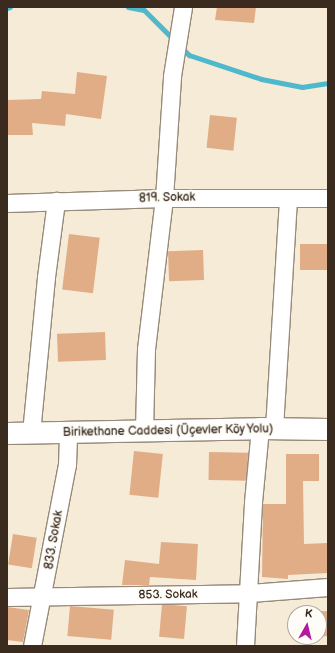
<!DOCTYPE html>
<html>
<head>
<meta charset="utf-8">
<style>
  body { margin:0 }
  #map { position:relative; width:335px; height:653px; overflow:hidden; background:#f6ebd7; font-family:"Balsamiq Sans",sans-serif }
  div>[style] { position:absolute }
  [style*='--x'] { left:calc(var(--x)*1px); top:calc(var(--y)*1px); width:calc(var(--w)*1px); rotate:calc(var(--a)*1deg) }
  .stream>* { height:5px; margin:-2.5px; padding:0 2.5px; transform-origin:2.5px; border-radius:2.5px; background:#4fb9cb }
  .building>* { inset:0; background:#e1ad86; transform-origin:0 0 }
  .roads { filter:drop-shadow(1px 0 #988a7a) drop-shadow(-1px 0 #988a7a) drop-shadow(0 1px #988a7a) drop-shadow(0 -1px #988a7a) }
  .minor>* { height:17px; margin:-8.5px; padding:0 8.5px; transform-origin:8.5px; border-radius:8.5px; background:#fff }
  .tertiary>* { height:21px; margin:-10.5px; padding:0 10.5px; transform-origin:10.5px; border-radius:10.5px; background:#fff }
  span { translate:-50% -50%; white-space:nowrap; text-align:center; line-height:1.15; -webkit-text-stroke:4px #fdfcf7; paint-order:stroke }
  .street-label { font-size:12px; color:#3b2a1e }
  .frame { position:absolute; inset:0; border:8px solid #3b2a1e; pointer-events:none }
  .north { position:absolute; left:287px; top:605px; width:40px; height:40px; box-sizing:border-box; background:#fdfcf7; border:1px solid #afa8a0; border-radius:50%; rotate:8deg; font-size:11px; font-weight:700; line-height:16px; text-align:center; color:#3b2a1e }
  .north::after { content:''; display:block; margin:auto; width:14px; height:18px; background:#b5179e; clip-path:polygon(50% 0,100% 100%,50% 72%,0 100%) }
</style>
</head>
<body>
<div id="map">
  <div class="stream">
    <i style="--x:128;--y:7;--w:16;--a:11"></i>
    <i style="--x:144;--y:10;--w:44;--a:45"></i>
    <i style="--x:7;--y:8;--w:3;--a:-18"></i>
    <i style="--x:180;--y:46;--w:13;--a:45"></i>
    <i style="--x:189;--y:55;--w:76;--a:18.4"></i>
    <i style="--x:261;--y:79;--w:42;--a:11"></i>
    <i style="--x:302;--y:87;--w:26;--a:-9"></i>
  </div>
  <div class="building">
    <i style="clip-path:polygon(217px 7px,256px 7px,254px 23px,215px 20px)"></i>
    <i style="clip-path:polygon(77px 72px,107px 76px,101px 119px,66px 114px,65px 126px,32px 123px,33px 135px,7px 135px,7px 100px,41px 99px,42px 91px,75px 94px)"></i>
    <i style="left:210px;top:115px;width:27px;height:33px;rotate:6deg"></i>
    <i style="left:69px;top:234px;width:31px;height:56px;rotate:7deg"></i>
    <i style="left:328px;top:244px;width:26px;height:28px;rotate:90deg"></i>
    <i style="left:203px;top:250px;width:30px;height:35px;rotate:88deg"></i>
    <i style="left:105px;top:332px;width:28px;height:48px;rotate:88deg"></i>
    <i style="left:134px;top:451px;width:29px;height:44px;rotate:6deg"></i>
    <i style="left:209px;top:452px;width:39px;height:28px;rotate:1deg"></i>
    <i style="clip-path:polygon(286px 454px,319px 454px,319px 481px,303px 481px,304px 544px,327px 543px,328px 573px,288px 575px,288px 579px,262px 577px,263px 504px,286px 504px)"></i>
    <i style="left:13px;top:534px;width:24px;height:31px;rotate:9deg"></i>
    <i style="clip-path:polygon(161px 542px,198px 544px,196px 580px,150px 577px,149px 585px,122px 585px,125px 560px,159px 564px)"></i>
    <i style="left:162px;top:604px;width:25px;height:33px;rotate:5deg"></i>
    <i style="left:70px;top:606px;width:44px;height:30px;rotate:5deg"></i>
    <i style="clip-path:polygon(7px 607px,29px 610px,23px 642px,7px 640px)"></i>
    <i style="clip-path:polygon(evenodd,328px 611px,328px 636px,292px 639px,291px 612px,328px 611px,295px 613px,319px 613px,319px 637px,295px 637px,295px 613px)"></i>
  </div>
  <div class="roads">
    <div class="minor">
      <i style="--x:7;--y:203;--w:157;--a:-1.8"></i>
      <i style="--x:164;--y:198;--w:164;--a:0"></i>
      <i style="--x:274;--y:428;--w:230;--a:-86.5"></i>
      <i style="--x:144;--y:431;--w:82;--a:-88.6"></i>
      <i style="--x:146;--y:349;--w:152;--a:-83.2"></i>
      <i style="--x:164;--y:198;--w:122;--a:-86.2"></i>
      <i style="--x:172;--y:76;--w:70;--a:-80.9"></i>
      <i style="--x:31;--y:433;--w:157;--a:-84.5"></i>
      <i style="--x:46;--y:277;--w:77;--a:-82.5"></i>
      <i style="--x:7;--y:597;--w:243;--a:-0.9"></i>
      <i style="--x:250;--y:593;--w:78;--a:-4.4"></i>
      <i style="--x:32;--y:646;--w:184;--a:-79.1"></i>
      <i style="--x:67;--y:465;--w:32;--a:-88"></i>
      <i style="--x:245;--y:646;--w:144;--a:-86.8"></i>
      <i style="--x:253;--y:502;--w:74;--a:-84.6"></i>
    </div>
    <div class="tertiary">
      <i style="--x:7;--y:433;--w:253;--a:-1.1"></i>
      <i style="--x:260;--y:428;--w:68;--a:0.8"></i>
    </div>
  </div>
  <div class="street-label">
    <span style="left:167px;top:198px;rotate:-1deg">819. Sokak</span>
    <span style="left:168px;top:431px;rotate:-1deg">Birikethane Caddesi (Üçevler Köy Yolu)</span>
    <span style="left:54px;top:540px;rotate:-80deg">833. Sokak</span>
    <span style="left:168px;top:595px;rotate:-1deg">853. Sokak</span>
  </div>
  <div class="frame"></div>
  <div class="north">K</div>
</div>
</body>
</html>
